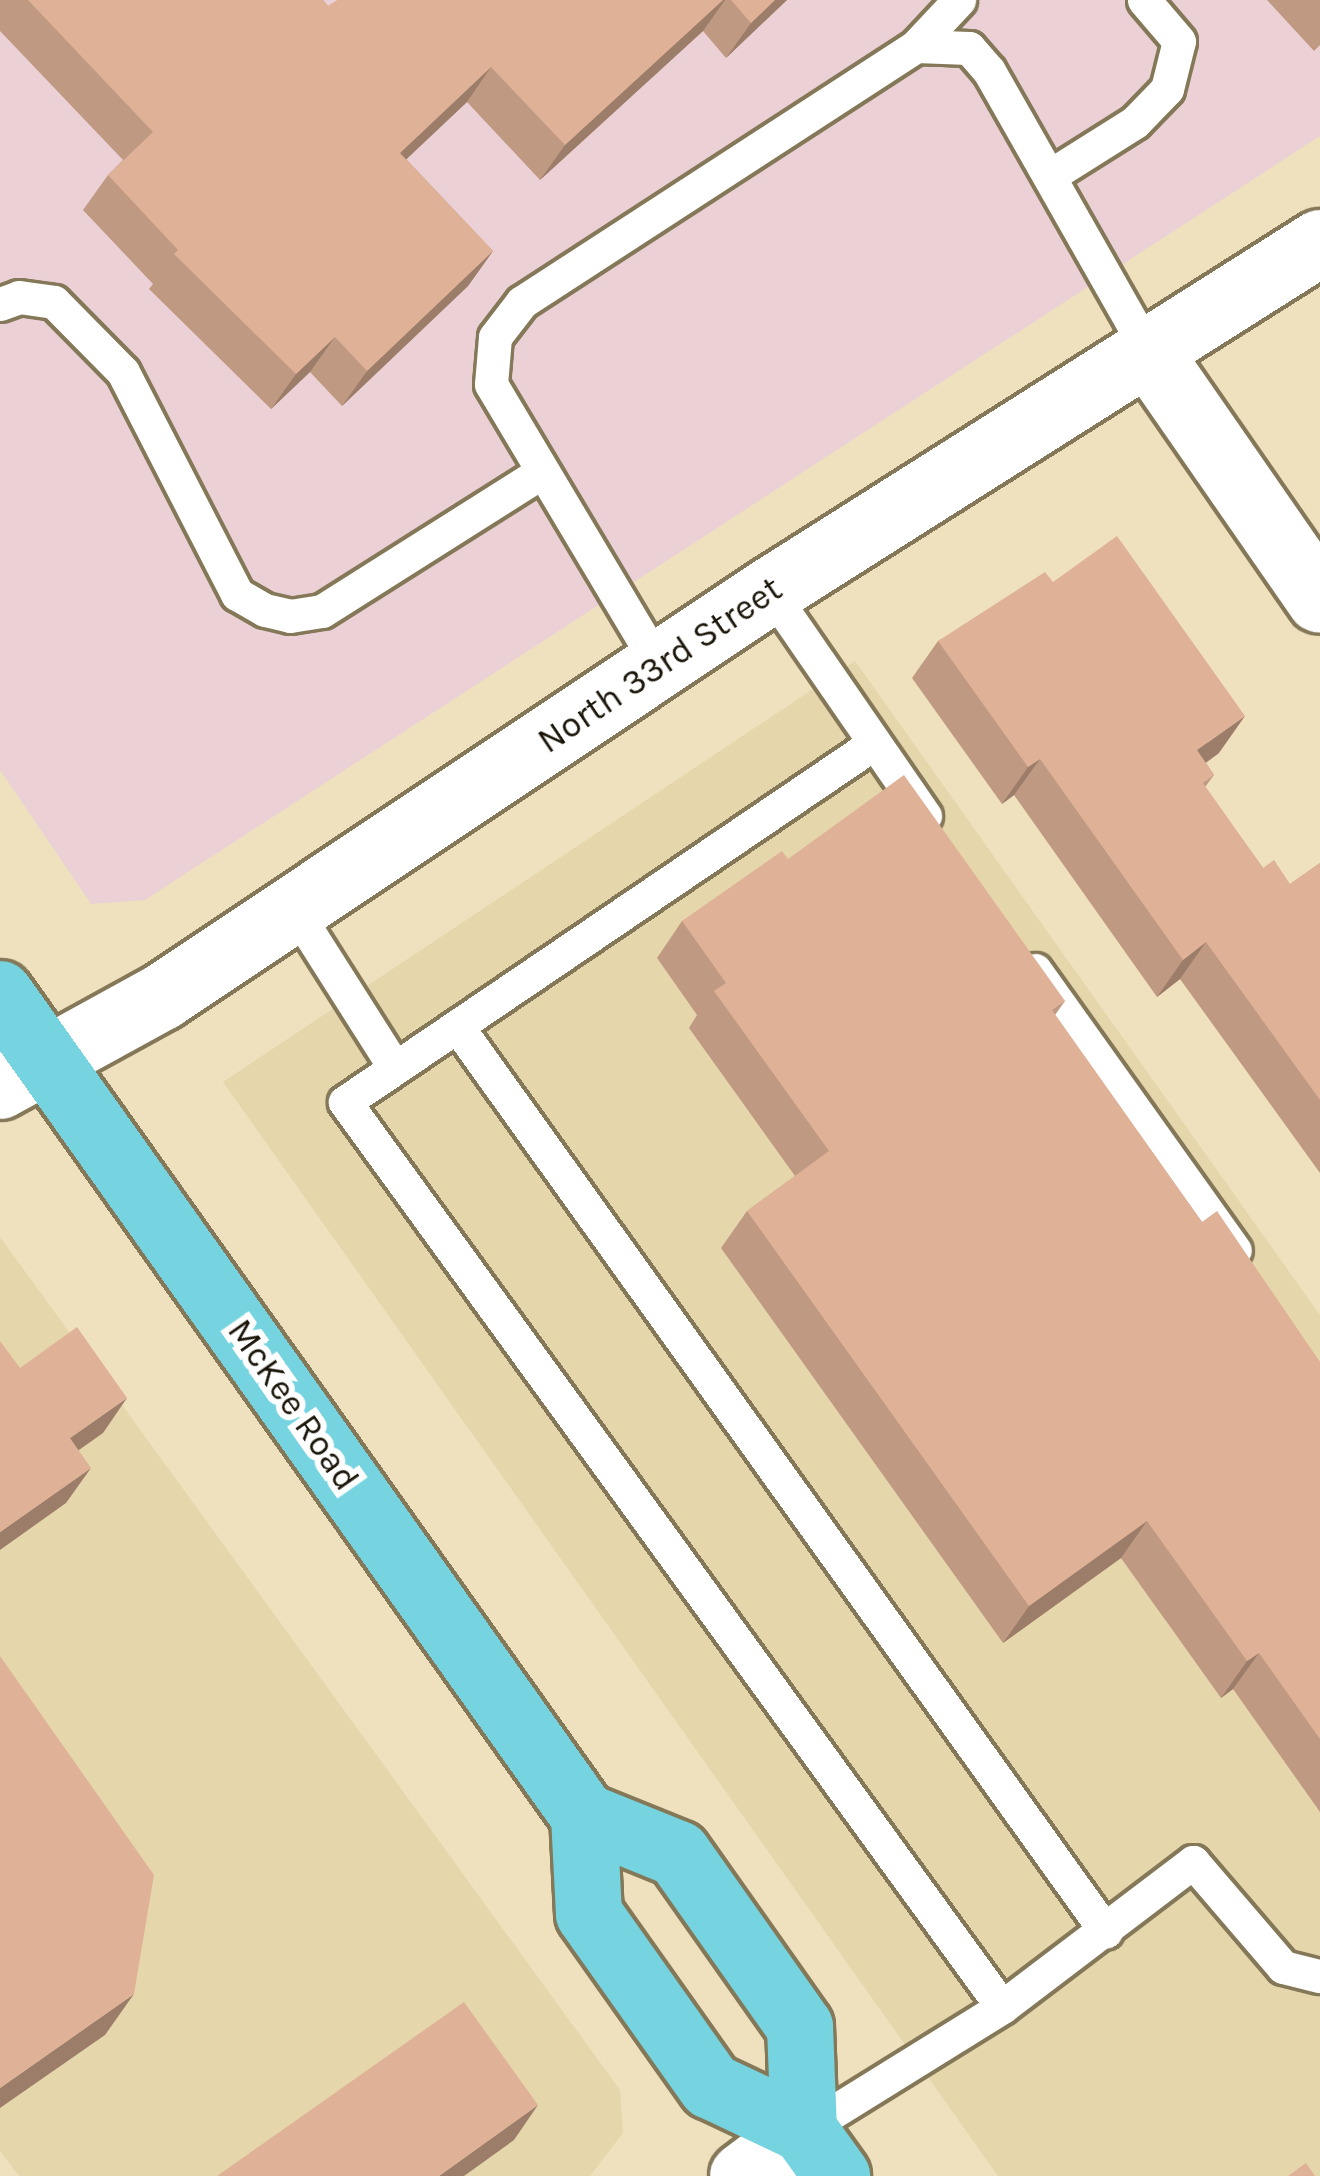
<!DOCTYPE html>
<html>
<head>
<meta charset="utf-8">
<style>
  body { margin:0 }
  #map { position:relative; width:1320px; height:2176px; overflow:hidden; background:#efe1be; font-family:Karla,sans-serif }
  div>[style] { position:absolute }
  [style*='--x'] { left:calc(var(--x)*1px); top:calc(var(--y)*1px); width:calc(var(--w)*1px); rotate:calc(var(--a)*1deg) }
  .built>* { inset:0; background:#e6d6ac }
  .education>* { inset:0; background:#ebd1d6 }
  .roads { filter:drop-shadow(3px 0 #847858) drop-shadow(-3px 0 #847858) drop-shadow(0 3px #847858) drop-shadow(0 -3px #847858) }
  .service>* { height:33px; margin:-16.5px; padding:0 16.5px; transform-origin:16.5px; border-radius:16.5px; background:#fff }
  .minor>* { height:66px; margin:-33px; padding:0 33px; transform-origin:33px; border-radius:33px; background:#fff }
  .primary>* { height:66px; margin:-33px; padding:0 33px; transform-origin:33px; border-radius:33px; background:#75d4df }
  .wall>* { inset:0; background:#c09982 }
  .shaded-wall>* { inset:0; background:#9c7d6a }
  .building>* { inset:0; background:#dfb297 }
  span { translate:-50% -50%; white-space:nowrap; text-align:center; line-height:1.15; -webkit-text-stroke:12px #fff; paint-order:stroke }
  .street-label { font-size:36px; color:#1a1508 }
</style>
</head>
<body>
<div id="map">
  <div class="built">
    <i style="clip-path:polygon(855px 661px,1320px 1315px,1320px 2176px,998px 2176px,223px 1082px)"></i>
    <i style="clip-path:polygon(0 1237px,620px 2090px,623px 2133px,590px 2176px,19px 2176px,0 2151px)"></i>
  </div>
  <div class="education">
    <i style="clip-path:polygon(0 0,1320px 0,1320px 136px,145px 900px,91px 904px,0 770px)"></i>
  </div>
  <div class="roads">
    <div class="service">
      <i style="--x:916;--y:46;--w:63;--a:-46.9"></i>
      <i style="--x:1051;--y:175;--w:99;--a:-32.2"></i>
      <i style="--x:1135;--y:122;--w:46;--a:-45.9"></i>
      <i style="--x:1167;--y:89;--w:49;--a:-76"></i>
      <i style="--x:1179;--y:41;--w:54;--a:-130.5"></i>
      <i style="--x:0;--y:304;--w:20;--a:-20"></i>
      <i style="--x:19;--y:297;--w:35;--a:8"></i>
      <i style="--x:54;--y:302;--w:98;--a:45.4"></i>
      <i style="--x:123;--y:372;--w:250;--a:62.8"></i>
      <i style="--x:237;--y:594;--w:32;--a:30"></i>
      <i style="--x:265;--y:610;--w:26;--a:13"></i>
      <i style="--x:290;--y:616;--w:32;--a:-9"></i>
      <i style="--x:322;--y:611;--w:260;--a:-32.3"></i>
      <i style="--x:770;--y:591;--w:273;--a:55.4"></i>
      <i style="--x:659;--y:666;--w:328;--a:-120.8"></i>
      <i style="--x:491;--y:384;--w:47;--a:-85.1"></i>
      <i style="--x:495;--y:337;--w:44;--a:-52.4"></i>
      <i style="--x:522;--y:302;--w:470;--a:-33"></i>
      <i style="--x:916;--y:46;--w:53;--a:2.2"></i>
      <i style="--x:969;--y:48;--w:30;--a:49"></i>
      <i style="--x:989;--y:71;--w:324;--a:60.4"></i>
      <i style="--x:873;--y:744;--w:638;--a:145.86"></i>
      <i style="--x:345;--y:1102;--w:1118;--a:54.02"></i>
      <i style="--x:294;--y:909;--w:188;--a:57.6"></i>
      <i style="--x:1035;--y:970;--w:344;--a:54.5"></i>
      <i style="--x:457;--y:1026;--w:1114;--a:54.38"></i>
      <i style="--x:804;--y:2130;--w:233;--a:-31.8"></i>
      <i style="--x:1002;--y:2007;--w:240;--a:-37.2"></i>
      <i style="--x:1193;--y:1862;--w:138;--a:49.4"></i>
      <i style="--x:1283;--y:1967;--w:38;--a:14"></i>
    </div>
    <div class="minor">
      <i style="--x:1149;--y:353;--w:300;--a:55.3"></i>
      <i style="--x:0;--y:1086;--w:185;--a:-28.8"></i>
      <i style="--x:162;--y:997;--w:731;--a:-33.73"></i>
      <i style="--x:770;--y:591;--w:651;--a:-32.32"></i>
      <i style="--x:743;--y:2176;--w:76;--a:-37"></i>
    </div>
    <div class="primary">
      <i style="--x:0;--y:994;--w:1008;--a:54.61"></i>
      <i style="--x:584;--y:1816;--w:98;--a:87.1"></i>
      <i style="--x:589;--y:1914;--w:211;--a:54.7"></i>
      <i style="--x:711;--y:2086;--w:103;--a:25.3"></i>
      <i style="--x:804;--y:2130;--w:57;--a:54.3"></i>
      <i style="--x:584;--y:1816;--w:101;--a:22"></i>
      <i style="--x:678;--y:1854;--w:212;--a:54.8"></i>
      <i style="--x:800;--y:2027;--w:103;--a:87.8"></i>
    </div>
  </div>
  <div class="wall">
    <i style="clip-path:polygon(0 0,323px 0,328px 6px,338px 0,787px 0,726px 58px,703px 31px,540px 180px,467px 102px,406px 159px,493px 251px,468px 286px,342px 406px,310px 372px,271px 409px,149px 289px,153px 284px,83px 210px,108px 175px,123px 160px,0 31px)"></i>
    <i style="clip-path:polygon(1267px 0,1320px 0,1320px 45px,1314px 51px)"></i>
    <i style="clip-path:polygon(1053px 582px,1219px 753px,1206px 763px,1214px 775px,1205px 787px,1263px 868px,1290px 884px,1320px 863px,1320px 1173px,1180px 979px,1157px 997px,1014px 795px,1002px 804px,912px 678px,938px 641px)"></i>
    <i style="clip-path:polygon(788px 859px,1065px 1001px,1055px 1015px,1202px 1222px,1320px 1362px,1320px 1812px,1233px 1689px,1221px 1698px,1121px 1558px,1003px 1643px,721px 1248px,747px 1211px,795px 1176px,689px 1028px,697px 1015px,657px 958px,682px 921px)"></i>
  </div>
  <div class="shaded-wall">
    <i style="clip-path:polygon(723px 0,725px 0,703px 31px,540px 180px,565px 145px)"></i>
    <i style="clip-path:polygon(775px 0,787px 0,726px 58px,751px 23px)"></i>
    <i style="clip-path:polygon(491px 67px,467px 102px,376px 188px,400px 153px)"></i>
    <i style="clip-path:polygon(493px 251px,468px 286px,342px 406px,367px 371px)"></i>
    <i style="clip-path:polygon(335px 337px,310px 372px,271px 409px,296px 374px)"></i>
    <i style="clip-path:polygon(1245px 716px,1219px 753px,1171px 787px,1197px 750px)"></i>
    <i style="clip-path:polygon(1040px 759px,1014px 795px,1002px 804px,1028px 767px)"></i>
    <i style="clip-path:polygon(1206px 942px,1180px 979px,1157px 997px,1183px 960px)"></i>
    <i style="clip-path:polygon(127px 1398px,103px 1433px,45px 1474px,70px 1438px)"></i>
    <i style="clip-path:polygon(91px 1468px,66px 1503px,0 1550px,0 1532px)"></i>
    <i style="clip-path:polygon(1147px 1521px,1121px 1558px,1003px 1643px,1029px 1606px)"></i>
    <i style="clip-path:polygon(1259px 1653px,1233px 1689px,1221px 1698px,1247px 1661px)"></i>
    <i style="clip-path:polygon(134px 1994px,105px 2035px,0 2108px,0 2088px)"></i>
    <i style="clip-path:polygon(538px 2105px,514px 2140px,464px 2176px,439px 2176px)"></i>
  </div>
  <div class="building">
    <i style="clip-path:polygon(28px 0,323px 0,328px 6px,338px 0,723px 0,565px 145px,491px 67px,400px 153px,493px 251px,367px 371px,335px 337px,296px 374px,174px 254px,178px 250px,108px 175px,153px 132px)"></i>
    <i style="clip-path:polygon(731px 0,775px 0,751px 23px)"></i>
    <i style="clip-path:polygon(1117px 536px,1245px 716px,1197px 750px,1214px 775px,1203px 783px,1263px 868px,1274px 860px,1290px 884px,1320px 863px,1320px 1100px,1206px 942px,1183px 960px,1040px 759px,1028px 767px,938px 641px,1045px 572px,1053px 582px)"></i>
    <i style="clip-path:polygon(904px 775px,1065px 1001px,1052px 1010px,1202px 1222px,1217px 1211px,1320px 1362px,1320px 1739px,1259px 1653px,1247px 1661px,1147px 1521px,1029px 1606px,747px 1211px,829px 1151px,714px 991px,726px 983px,682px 921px,782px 851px,788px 859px)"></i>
    <i style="clip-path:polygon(77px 1327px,127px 1398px,70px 1438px,91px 1468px,0 1532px,0 1341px,20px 1368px)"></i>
    <i style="clip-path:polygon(0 1656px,154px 1875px,134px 1994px,0 2088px)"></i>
    <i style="clip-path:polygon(464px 2002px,538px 2105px,439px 2176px,217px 2176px)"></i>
    <i style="clip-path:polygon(1306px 2163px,1315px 2176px,1288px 2176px)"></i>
  </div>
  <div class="street-label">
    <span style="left:660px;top:665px;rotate:-34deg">North 33rd Street</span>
    <span style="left:293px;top:1405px;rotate:55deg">McKee Road</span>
  </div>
</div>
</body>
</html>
